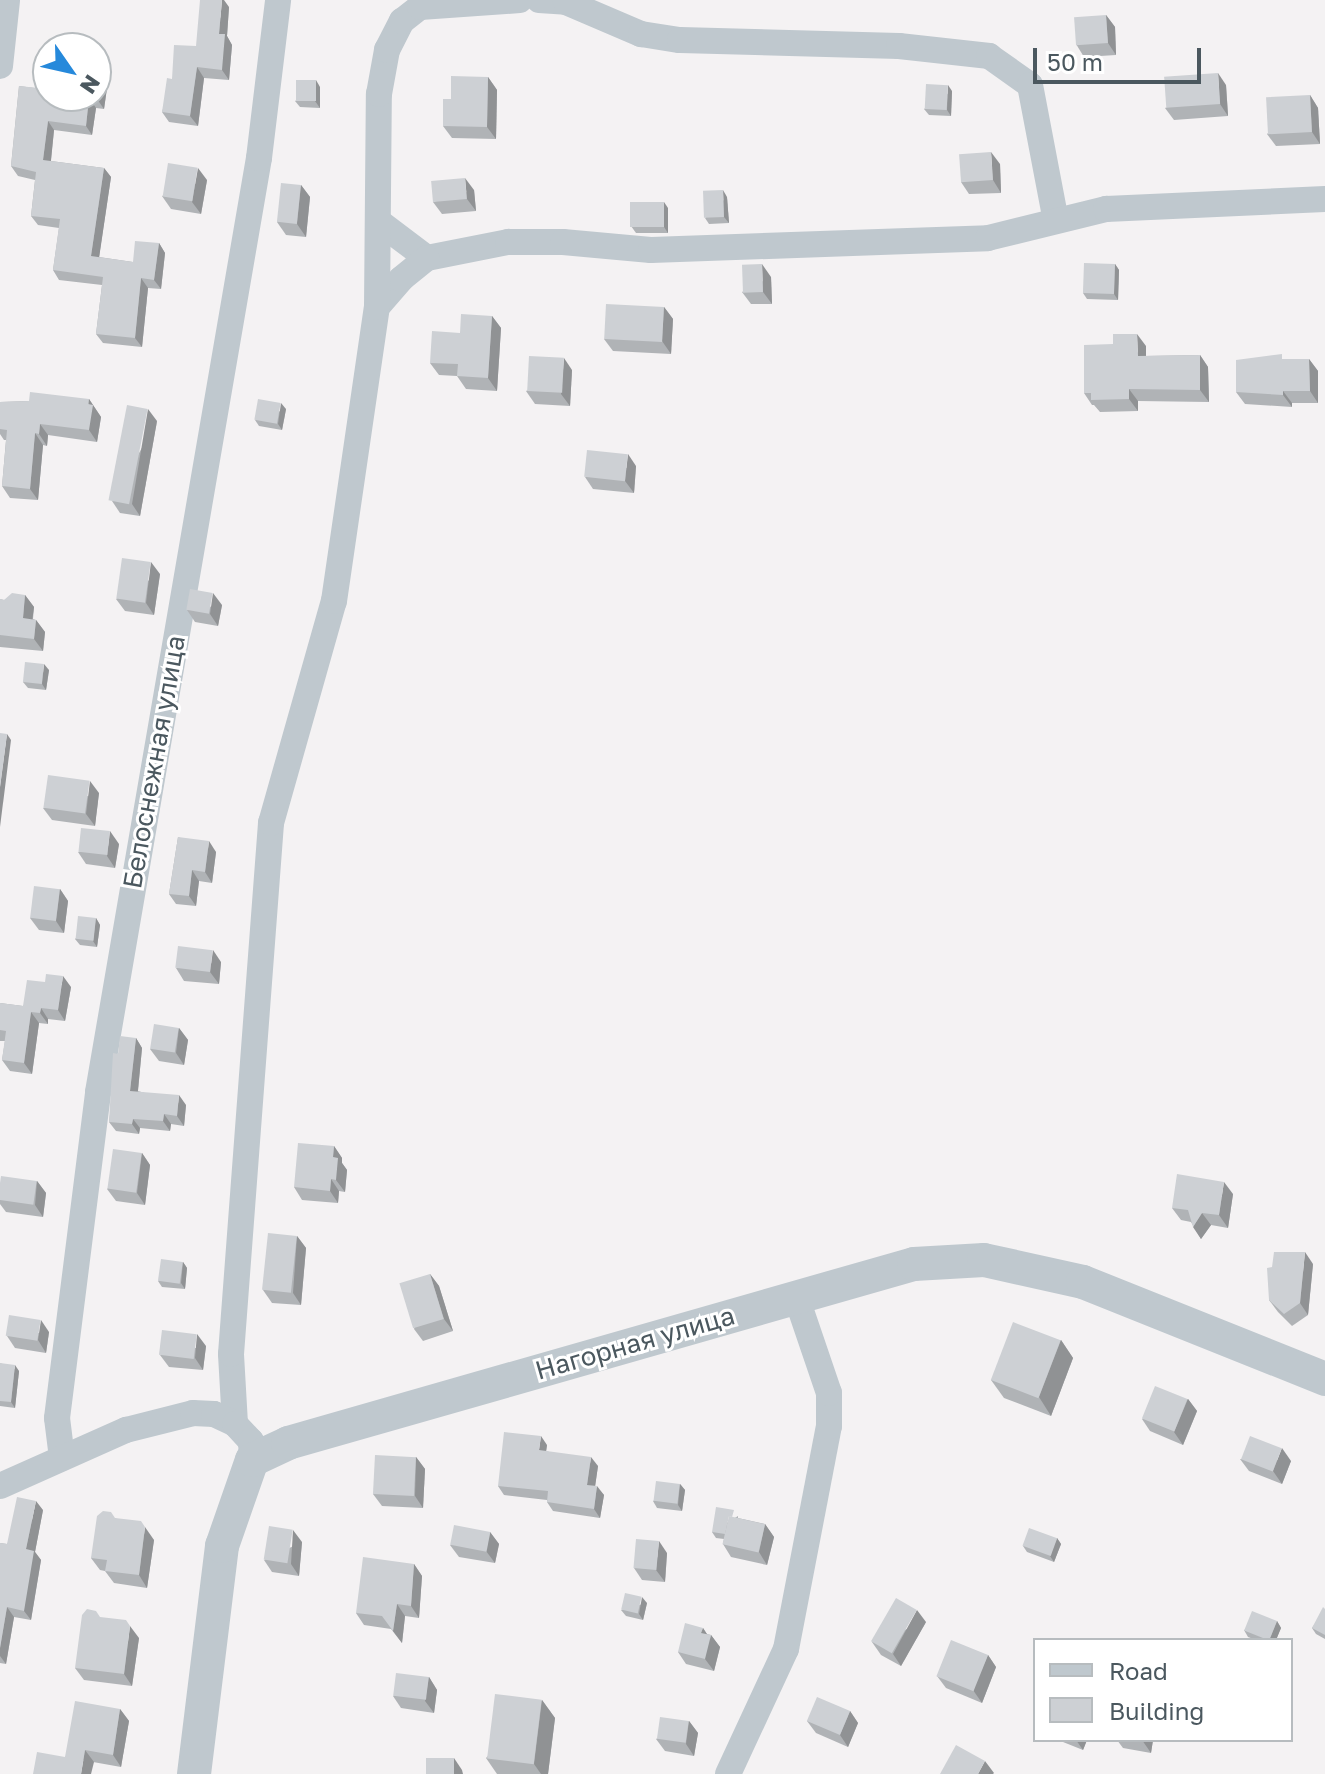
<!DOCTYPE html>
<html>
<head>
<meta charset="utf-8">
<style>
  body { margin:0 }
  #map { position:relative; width:1325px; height:1774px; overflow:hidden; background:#f4f2f3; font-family:"Golos Text",sans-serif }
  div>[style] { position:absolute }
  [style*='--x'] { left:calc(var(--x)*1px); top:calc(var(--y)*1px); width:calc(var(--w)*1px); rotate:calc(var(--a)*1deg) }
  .minor>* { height:26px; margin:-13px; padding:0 13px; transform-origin:13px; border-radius:13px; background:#bfc8ce }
  .tertiary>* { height:34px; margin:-17px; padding:0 17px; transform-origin:17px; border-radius:17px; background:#bfc8ce }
  .wall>* { inset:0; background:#b0b3b6 }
  .shaded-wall>* { inset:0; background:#909294 }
  .building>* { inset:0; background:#cdd0d4; transform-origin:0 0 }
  span { translate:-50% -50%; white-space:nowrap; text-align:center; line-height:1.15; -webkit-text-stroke:6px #fff; paint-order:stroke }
  .street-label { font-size:26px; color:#4b585f }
  .legend { position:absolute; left:1033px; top:1638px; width:260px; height:104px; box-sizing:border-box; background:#fff; border:2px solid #b7bcbf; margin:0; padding:10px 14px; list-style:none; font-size:24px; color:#4b585f }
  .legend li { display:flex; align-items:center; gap:16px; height:40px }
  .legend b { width:40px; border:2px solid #b7bcbf }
  .north { position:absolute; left:32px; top:32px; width:80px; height:80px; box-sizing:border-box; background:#fff; border:2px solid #b7bcbf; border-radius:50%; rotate:124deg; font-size:22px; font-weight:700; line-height:32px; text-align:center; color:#4b585f }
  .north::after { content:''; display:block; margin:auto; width:28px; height:36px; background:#2689db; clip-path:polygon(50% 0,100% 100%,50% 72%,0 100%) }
  .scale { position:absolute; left:1033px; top:48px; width:168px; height:36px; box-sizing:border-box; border:4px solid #4b585f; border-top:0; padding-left:10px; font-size:24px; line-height:28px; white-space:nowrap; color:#4b585f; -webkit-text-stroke:6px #fff; paint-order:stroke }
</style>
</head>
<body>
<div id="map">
  <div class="minor">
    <i style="--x:539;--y:0;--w:27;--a:4"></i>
    <i style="--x:566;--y:2;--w:82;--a:23.1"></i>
    <i style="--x:641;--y:34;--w:39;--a:9"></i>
    <i style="--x:680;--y:40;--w:219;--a:1.6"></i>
    <i style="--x:899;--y:46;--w:91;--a:6.3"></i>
    <i style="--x:989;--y:56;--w:50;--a:35.3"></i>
    <i style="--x:1030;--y:85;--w:138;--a:79.2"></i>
    <i style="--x:0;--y:66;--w:66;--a:-83.9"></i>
    <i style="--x:379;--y:222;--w:60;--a:36.9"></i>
    <i style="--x:427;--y:258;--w:83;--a:-11.2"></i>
    <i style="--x:508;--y:242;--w:55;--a:0"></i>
    <i style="--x:563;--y:242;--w:88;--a:5.2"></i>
    <i style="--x:651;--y:250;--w:337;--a:-2"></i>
    <i style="--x:988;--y:238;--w:122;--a:-13.8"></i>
    <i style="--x:1106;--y:209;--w:219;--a:-2.6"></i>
    <i style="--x:377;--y:307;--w:37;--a:-49"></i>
    <i style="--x:401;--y:279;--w:33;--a:-39"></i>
    <i style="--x:235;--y:1424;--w:70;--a:-93.3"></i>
    <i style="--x:231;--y:1354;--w:533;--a:-85.69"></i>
    <i style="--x:271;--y:823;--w:231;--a:-74.2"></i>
    <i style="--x:334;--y:601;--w:297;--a:-81.7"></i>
    <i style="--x:377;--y:307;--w:213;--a:-89.5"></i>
    <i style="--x:379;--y:94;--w:45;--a:-79.7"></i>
    <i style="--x:387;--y:50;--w:33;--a:-63"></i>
    <i style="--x:402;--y:21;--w:23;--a:-38"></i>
    <i style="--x:420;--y:7;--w:100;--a:-4"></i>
    <i style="--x:62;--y:1458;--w:40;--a:-97.1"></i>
    <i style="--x:57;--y:1418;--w:329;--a:-82.8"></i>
    <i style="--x:98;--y:1092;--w:948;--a:-80.22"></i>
    <i style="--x:259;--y:158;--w:159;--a:-83.1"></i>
    <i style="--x:0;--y:1486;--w:138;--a:-24"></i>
    <i style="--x:126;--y:1430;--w:69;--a:-14.2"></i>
    <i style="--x:193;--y:1413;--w:21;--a:3"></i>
    <i style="--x:214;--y:1414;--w:23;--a:25"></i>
    <i style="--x:235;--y:1424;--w:23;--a:47"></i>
    <i style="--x:251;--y:1441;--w:19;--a:87"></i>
    <i style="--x:728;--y:1774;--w:138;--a:-65.1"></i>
    <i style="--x:786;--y:1649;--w:227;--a:-79.1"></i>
    <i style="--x:829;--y:1426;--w:33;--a:-90"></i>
    <i style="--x:829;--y:1393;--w:102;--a:-108.8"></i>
  </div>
  <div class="tertiary">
    <i style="--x:194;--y:1774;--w:230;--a:-83"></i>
    <i style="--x:222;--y:1546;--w:91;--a:-70.8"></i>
    <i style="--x:252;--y:1460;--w:40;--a:-25"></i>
    <i style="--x:288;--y:1443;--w:651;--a:-15.96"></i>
    <i style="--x:914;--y:1264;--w:70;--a:-3.3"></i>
    <i style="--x:984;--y:1260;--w:101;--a:12.5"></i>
    <i style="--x:1083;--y:1282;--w:261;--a:21.8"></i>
  </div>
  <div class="wall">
    <i style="clip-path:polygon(229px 7px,227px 36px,232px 45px,229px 80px,204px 78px,198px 126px,169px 122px,162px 112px,172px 79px)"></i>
    <i style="clip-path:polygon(1106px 15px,1115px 27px,1116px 55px,1084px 57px,1076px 44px)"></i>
    <i style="clip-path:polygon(101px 72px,108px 81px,104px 109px,96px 108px,92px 135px,54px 130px,51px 161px,104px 168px,111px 177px,99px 257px,133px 262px,159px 243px,165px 253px,161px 289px,148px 288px,142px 347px,103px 343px,96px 334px,102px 285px,59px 280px,53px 270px,59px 228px,38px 225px,31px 216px,35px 180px,18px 176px,11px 166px,19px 86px,96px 96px)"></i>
    <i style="clip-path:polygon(488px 77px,497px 90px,496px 139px,452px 138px,443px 126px,451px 99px)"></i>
    <i style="clip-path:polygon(1226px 85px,1228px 116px,1174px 120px,1165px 108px)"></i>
    <i style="clip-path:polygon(320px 87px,320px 108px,300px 107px,295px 101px)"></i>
    <i style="clip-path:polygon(952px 91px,951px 116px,929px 115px,924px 109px)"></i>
    <i style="clip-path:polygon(1310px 95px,1318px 108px,1320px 144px,1276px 146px,1267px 134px)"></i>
    <i style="clip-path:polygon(1000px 164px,1001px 193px,969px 194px,961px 182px)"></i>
    <i style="clip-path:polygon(207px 180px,201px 214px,171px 209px,162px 196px)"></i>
    <i style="clip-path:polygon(301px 185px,310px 197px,306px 237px,286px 235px,277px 222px)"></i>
    <i style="clip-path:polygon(474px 190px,476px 211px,442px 214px,433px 202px)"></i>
    <i style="clip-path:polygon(727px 197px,729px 223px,709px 224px,705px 218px)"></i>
    <i style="clip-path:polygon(668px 208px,668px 233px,636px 233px,631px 226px)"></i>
    <i style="clip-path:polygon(1115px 264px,1119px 270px,1118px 300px,1087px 299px,1083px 293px)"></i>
    <i style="clip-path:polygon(771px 277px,772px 304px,751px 304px,742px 292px)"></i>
    <i style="clip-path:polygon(664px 307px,673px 319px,671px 354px,613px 351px,604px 339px)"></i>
    <i style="clip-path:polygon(492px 316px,501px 328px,497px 391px,466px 389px,457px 376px,439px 375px,430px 363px,460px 333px)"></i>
    <i style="clip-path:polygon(1146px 346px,1146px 356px,1200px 355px,1208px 367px,1209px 402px,1138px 401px,1138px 411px,1100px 412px,1094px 405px,1092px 405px,1084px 393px)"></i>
    <i style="clip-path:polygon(1285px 359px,1309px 359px,1318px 371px,1318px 403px,1292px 403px,1292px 407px,1245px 404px,1236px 392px)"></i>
    <i style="clip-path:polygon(572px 370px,570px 406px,535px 404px,526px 391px)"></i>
    <i style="clip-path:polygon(89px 399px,101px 417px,97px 442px,48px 435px,47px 446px,43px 445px,38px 500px,10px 498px,2px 486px,6px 440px,4px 440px,0 434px,0 402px)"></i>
    <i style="clip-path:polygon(286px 409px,282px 430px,259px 426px,255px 420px)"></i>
    <i style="clip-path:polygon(157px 421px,140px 516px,120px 513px,112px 501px)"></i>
    <i style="clip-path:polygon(636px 466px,634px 493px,593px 489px,585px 477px)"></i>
    <i style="clip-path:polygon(160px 574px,154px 615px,125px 611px,116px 599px)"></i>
    <i style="clip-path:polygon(25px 595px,34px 607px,33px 619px,36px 620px,45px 632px,43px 651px,0 647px,0 599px,4px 600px)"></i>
    <i style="clip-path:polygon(222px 605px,218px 626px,195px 622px,187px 610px)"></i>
    <i style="clip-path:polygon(49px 670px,46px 690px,28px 688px,23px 682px)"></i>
    <i style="clip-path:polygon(99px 793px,95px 826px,52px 820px,43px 808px)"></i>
    <i style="clip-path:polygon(178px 837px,216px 852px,212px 883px,199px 881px,196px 906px,176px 904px,169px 894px)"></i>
    <i style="clip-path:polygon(119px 844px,115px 868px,86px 864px,78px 852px)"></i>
    <i style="clip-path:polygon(60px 889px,68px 901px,64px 933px,39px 930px,30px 918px)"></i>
    <i style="clip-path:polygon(96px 918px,100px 925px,97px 947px,80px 945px,75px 939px)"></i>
    <i style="clip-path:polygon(221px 962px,219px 984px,184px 981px,176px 968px)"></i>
    <i style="clip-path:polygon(45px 982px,71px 987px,65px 1021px,48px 1019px,48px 1024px,39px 1023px,32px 1074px,10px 1071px,2px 1060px,5px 1041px,0 1041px,0 1003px,23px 1006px)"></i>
    <i style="clip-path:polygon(179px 1028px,188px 1040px,184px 1065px,159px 1061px,150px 1049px)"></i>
    <i style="clip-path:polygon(136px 1038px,142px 1048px,138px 1091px,186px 1105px,184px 1126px,171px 1124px,170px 1131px,140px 1128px,139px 1134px,116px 1131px,109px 1122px,118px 1054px)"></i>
    <i style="clip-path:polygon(334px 1146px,342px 1158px,342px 1163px,347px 1170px,345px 1192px,339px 1191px,338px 1203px,302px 1200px,294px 1187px)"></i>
    <i style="clip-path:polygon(142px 1153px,150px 1165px,145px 1205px,116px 1201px,107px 1189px)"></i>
    <i style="clip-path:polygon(37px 1181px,46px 1193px,43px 1217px,6px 1212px,0 1204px,0 1200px)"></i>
    <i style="clip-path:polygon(1233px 1194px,1228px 1228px,1211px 1225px,1201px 1239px,1191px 1222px,1181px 1220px,1172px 1208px)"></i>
    <i style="clip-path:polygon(297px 1236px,306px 1248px,301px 1305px,272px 1303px,263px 1290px)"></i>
    <i style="clip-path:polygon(183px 1262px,187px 1268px,185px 1289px,162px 1287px,158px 1281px)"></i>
    <i style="clip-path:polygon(1313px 1264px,1308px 1315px,1292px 1326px,1278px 1312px,1269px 1300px)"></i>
    <i style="clip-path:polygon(430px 1274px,439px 1286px,453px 1331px,423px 1341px,414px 1329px)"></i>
    <i style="clip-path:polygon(49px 1332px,46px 1353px,15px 1348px,7px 1336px)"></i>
    <i style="clip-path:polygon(1061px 1340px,1073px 1358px,1051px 1416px,1004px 1398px,991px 1380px)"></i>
    <i style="clip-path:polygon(206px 1346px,203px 1370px,169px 1367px,160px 1355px)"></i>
    <i style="clip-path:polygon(0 1363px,19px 1371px,15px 1408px,0 1406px)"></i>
    <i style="clip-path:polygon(1188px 1399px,1197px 1411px,1183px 1445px,1150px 1431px,1142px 1419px)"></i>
    <i style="clip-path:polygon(547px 1445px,546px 1451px,598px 1466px,595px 1486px,604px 1495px,600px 1518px,553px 1511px,547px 1502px,547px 1500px,504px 1495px,498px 1486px)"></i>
    <i style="clip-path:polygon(416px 1457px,425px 1469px,423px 1508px,382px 1506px,373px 1494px)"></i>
    <i style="clip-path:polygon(1240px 1459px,1291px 1461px,1282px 1484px,1249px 1471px)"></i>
    <i style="clip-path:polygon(680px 1484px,685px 1490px,682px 1511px,657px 1508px,653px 1501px)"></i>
    <i style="clip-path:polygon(43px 1510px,35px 1552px,41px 1560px,31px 1620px,14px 1617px,6px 1664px,0 1663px,0 1543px,7px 1544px)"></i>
    <i style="clip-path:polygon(738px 1516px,738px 1518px,765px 1524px,774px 1537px,767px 1565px,731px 1557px,723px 1544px,724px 1539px,716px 1538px,712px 1532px)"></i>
    <i style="clip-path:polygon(115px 1518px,154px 1540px,147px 1588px,114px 1583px,105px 1571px,100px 1570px,91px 1558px)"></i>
    <i style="clip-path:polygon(490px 1532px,499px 1544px,495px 1563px,459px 1557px,450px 1545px)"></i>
    <i style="clip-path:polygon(1057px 1538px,1061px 1544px,1054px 1562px,1027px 1552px,1023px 1546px)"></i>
    <i style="clip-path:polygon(302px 1542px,299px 1576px,272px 1572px,264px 1560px)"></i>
    <i style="clip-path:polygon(667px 1553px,665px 1582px,642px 1580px,634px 1568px)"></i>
    <i style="clip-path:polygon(414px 1564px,422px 1576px,419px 1618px,405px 1616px,402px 1643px,391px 1629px,364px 1625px,356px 1613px)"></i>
    <i style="clip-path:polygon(647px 1603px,643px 1620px,626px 1616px,621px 1610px)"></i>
    <i style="clip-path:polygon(1325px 1609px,1325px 1639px,1316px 1634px,1312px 1628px)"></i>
    <i style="clip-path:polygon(1277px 1621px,1281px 1628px,1276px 1640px,1256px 1640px,1248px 1637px,1244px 1630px)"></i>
    <i style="clip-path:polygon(926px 1622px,901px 1666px,881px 1655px,872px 1642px)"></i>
    <i style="clip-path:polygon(703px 1628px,707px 1634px,711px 1635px,720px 1647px,714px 1671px,686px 1664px,678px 1652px)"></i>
    <i style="clip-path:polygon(139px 1638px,132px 1686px,84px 1680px,75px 1668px)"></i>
    <i style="clip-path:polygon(988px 1655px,996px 1667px,982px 1703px,946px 1688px,937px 1676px)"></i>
    <i style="clip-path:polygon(429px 1677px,437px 1690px,434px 1713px,401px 1708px,393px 1696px)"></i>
    <i style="clip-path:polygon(542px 1700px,555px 1718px,548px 1774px,497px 1774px,486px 1758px)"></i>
    <i style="clip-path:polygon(120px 1709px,129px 1721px,121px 1767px,65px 1757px)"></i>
    <i style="clip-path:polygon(850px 1711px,858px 1723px,848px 1747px,816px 1733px,807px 1721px)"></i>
    <i style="clip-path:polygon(689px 1721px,698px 1733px,694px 1756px,665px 1751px,656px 1739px)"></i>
    <i style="clip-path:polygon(1058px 1740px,1087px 1740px,1083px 1750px)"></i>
    <i style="clip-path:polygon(1117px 1740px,1153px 1740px,1151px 1753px,1123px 1748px)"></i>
  </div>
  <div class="shaded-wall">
    <i style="clip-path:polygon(222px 0,224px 0,229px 7px,227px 36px,232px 45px,229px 80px,222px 70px,219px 34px)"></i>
    <i style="clip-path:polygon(1106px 15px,1115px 27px,1116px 55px,1108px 43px)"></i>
    <i style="clip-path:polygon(197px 67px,204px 78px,198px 126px,190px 116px)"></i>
    <i style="clip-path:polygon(101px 72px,108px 81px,104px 109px,97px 99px)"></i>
    <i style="clip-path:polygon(1218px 73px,1226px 85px,1228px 116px,1220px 104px)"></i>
    <i style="clip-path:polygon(488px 77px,497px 90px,496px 139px,487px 127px)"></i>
    <i style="clip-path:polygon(316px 80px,320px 87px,320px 108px,315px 101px)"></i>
    <i style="clip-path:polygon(948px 85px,952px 91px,951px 116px,947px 110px)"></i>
    <i style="clip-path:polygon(1310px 95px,1318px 108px,1320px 144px,1312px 132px)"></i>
    <i style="clip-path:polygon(89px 98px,96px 108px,92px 135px,86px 126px)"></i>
    <i style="clip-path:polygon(48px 121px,54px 130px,50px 169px,43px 160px)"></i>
    <i style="clip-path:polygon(991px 152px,1000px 164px,1001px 193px,993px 180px)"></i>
    <i style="clip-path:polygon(104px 168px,111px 177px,98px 265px,91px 256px)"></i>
    <i style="clip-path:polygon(198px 168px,207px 180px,201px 214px,192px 202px)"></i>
    <i style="clip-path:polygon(465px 178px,474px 190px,476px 211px,467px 199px)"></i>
    <i style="clip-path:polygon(301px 185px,310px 197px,306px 237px,297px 224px)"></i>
    <i style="clip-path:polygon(723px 190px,727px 197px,729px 223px,724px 217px)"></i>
    <i style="clip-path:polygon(664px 202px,668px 208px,668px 233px,664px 227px)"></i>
    <i style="clip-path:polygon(159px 243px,165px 253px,161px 289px,154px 280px)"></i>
    <i style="clip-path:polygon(762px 264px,771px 277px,772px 304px,763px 292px)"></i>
    <i style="clip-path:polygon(1115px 264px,1119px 270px,1118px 300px,1114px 294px)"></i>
    <i style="clip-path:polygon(141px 278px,148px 288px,142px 347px,135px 338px)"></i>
    <i style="clip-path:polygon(664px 307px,673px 319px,671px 354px,662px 341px)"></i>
    <i style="clip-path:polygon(492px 316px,501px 328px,497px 391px,488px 378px)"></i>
    <i style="clip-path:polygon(1137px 334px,1146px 346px,1146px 368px,1138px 356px)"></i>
    <i style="clip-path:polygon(1200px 355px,1208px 367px,1209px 402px,1200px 390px)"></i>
    <i style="clip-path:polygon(564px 358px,572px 370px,570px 406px,561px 394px)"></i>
    <i style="clip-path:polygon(1309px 359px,1318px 371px,1318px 403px,1310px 391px)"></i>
    <i style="clip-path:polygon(1129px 389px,1138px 401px,1138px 411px,1129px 399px)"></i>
    <i style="clip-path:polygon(1283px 391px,1292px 403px,1292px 407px,1283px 395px)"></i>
    <i style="clip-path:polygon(89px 399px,101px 417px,97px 442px,89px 430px)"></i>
    <i style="clip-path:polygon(281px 403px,286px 409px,282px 430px,278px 424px)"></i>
    <i style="clip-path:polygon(148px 409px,157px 421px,140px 516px,132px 504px)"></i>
    <i style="clip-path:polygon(40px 424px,48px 435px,47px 446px,39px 434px)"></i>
    <i style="clip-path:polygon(35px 433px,43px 445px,38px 500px,30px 489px)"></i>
    <i style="clip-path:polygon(628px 454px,636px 466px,634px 493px,625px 481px)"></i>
    <i style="clip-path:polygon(151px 562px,160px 574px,154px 615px,146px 603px)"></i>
    <i style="clip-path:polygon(213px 593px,222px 605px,218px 626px,210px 614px)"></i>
    <i style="clip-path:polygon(25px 595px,34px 607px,31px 630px,23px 618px)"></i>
    <i style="clip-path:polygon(36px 620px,45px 632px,43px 651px,34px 639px)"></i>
    <i style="clip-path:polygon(44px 664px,49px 670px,46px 690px,42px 684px)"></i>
    <i style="clip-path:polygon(7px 734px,11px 740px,0 827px,0 787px)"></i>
    <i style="clip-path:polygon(90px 781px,99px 793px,95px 826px,86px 814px)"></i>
    <i style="clip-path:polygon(110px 831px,119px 844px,115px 868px,107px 856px)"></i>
    <i style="clip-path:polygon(209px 841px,216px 852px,212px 883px,205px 872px)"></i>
    <i style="clip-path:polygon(192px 870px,199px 881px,196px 906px,189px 896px)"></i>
    <i style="clip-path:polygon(60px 889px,68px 901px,64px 933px,56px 921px)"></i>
    <i style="clip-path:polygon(96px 918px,100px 925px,97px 947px,93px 941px)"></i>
    <i style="clip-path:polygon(213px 950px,221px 962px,219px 984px,210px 972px)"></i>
    <i style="clip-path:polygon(63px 976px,71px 987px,65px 1021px,58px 1010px)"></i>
    <i style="clip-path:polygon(41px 1008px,48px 1019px,48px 1024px,40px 1013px)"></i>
    <i style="clip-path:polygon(31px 1012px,39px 1023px,32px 1074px,24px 1063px)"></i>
    <i style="clip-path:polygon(179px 1028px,188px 1040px,184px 1065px,176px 1053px)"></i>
    <i style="clip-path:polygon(136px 1038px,142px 1048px,137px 1100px,130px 1091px)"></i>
    <i style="clip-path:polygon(179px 1095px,186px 1105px,184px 1126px,177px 1116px)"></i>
    <i style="clip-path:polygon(164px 1114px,171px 1124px,170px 1131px,163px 1121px)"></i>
    <i style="clip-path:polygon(133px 1119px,140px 1128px,139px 1134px,132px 1124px)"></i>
    <i style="clip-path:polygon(334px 1146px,342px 1158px,342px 1163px,347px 1170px,345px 1192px,336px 1180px,333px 1157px)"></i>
    <i style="clip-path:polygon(142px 1153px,150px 1165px,145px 1205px,137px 1193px)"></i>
    <i style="clip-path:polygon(331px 1179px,339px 1191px,338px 1203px,330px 1191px)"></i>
    <i style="clip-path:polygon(37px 1181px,46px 1193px,43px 1217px,35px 1205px)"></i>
    <i style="clip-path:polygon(1224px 1182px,1233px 1194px,1228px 1228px,1219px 1215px)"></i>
    <i style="clip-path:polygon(1202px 1213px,1211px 1225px,1201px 1239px,1193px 1227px)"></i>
    <i style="clip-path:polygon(297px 1236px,306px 1248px,301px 1305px,293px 1293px)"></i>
    <i style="clip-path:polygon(1305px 1252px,1313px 1264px,1308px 1315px,1300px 1303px)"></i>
    <i style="clip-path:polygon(183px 1262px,187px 1268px,185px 1289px,181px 1283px)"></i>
    <i style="clip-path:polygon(430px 1274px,439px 1286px,453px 1331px,444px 1319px)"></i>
    <i style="clip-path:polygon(41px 1320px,49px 1332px,46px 1353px,38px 1340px)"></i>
    <i style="clip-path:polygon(197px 1334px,206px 1346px,203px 1370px,195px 1358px)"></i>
    <i style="clip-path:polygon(1061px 1340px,1073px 1358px,1051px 1416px,1039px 1397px)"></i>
    <i style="clip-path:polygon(15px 1365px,19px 1371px,15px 1408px,11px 1402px)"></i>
    <i style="clip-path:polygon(1188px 1399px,1197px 1411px,1183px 1445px,1174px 1432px)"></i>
    <i style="clip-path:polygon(541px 1436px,547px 1445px,545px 1459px,539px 1450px)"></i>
    <i style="clip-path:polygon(1282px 1448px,1291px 1461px,1282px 1484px,1273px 1471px)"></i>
    <i style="clip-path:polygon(416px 1457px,425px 1469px,423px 1508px,415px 1496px)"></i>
    <i style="clip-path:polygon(591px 1457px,598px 1466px,594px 1494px,587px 1485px)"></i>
    <i style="clip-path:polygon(680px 1484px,685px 1490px,682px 1511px,678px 1505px)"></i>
    <i style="clip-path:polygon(597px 1486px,604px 1495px,600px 1518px,594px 1509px)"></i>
    <i style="clip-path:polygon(36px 1501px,43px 1510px,35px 1552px,41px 1560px,31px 1620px,24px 1611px,26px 1549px)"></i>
    <i style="clip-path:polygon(765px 1524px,774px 1537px,767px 1565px,759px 1552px)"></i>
    <i style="clip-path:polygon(145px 1527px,154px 1540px,147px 1588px,139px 1575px)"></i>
    <i style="clip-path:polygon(293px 1530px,302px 1542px,299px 1576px,291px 1564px)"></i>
    <i style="clip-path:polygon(490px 1532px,499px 1544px,495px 1563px,486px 1551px)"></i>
    <i style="clip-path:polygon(1057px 1538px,1061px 1544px,1054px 1562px,1050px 1556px)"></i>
    <i style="clip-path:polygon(659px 1541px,667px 1553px,665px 1582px,656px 1570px)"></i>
    <i style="clip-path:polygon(414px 1564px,422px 1576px,419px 1618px,411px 1606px)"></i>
    <i style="clip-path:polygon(642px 1597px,647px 1603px,643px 1620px,639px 1614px)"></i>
    <i style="clip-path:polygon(397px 1604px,405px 1616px,402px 1643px,393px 1631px)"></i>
    <i style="clip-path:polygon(7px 1607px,14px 1617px,6px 1664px,0 1656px,0 1648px)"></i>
    <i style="clip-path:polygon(917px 1610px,926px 1622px,901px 1666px,893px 1654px)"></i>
    <i style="clip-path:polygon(1277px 1621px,1281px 1628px,1276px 1640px,1269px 1640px)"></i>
    <i style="clip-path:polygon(130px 1626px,139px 1638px,132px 1686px,124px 1674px)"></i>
    <i style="clip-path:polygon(703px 1628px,710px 1639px,711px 1635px,720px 1647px,714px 1671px,705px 1659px,701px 1633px)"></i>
    <i style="clip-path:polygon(988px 1655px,996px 1667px,982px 1703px,973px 1690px)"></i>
    <i style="clip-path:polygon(429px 1677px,437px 1690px,434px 1713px,425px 1701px)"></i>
    <i style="clip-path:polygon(542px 1700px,555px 1718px,548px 1774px,541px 1774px,534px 1764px)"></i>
    <i style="clip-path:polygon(120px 1709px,129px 1721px,121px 1767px,113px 1755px)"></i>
    <i style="clip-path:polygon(850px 1711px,858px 1723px,848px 1747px,840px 1735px)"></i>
    <i style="clip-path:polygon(689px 1721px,698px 1733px,694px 1756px,686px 1744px)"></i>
    <i style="clip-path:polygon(1076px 1740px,1087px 1740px,1083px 1750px)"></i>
    <i style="clip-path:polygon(1142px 1740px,1153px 1740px,1151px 1753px)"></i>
    <i style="clip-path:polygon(85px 1750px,94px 1762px,91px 1774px,81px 1774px)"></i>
    <i style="clip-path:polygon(454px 1758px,462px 1770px,463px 1774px,454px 1774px)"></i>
    <i style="clip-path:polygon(985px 1761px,994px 1773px,993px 1774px,978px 1774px)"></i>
  </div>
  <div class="building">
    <i style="clip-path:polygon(200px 0,222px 0,219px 34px,225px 34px,222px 70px,197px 67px,190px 116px,162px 112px,167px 78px,172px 79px,174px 45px,196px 46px)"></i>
    <i style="left:1106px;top:15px;width:28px;height:32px;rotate:86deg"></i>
    <i style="clip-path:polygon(96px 71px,101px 72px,97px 99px,89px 98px,86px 126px,48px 121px,43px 160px,104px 168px,91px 256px,133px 262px,135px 241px,159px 243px,154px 280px,141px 278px,135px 338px,96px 334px,103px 277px,53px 270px,60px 219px,31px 216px,36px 172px,11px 166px,19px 86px,48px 89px,48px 96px,96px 96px)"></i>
    <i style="left:1218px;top:73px;width:31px;height:54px;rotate:86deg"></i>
    <i style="clip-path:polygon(451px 76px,488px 77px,487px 127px,443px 126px,443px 99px,451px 99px)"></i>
    <i style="left:296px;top:80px;width:20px;height:21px"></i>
    <i style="left:926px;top:84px;width:22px;height:25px;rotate:3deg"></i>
    <i style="left:1310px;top:95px;width:37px;height:44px;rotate:87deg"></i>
    <i style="left:991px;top:152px;width:28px;height:32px;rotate:86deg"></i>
    <i style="left:168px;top:163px;width:30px;height:34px;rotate:9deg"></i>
    <i style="left:465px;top:178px;width:21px;height:34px;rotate:85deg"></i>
    <i style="left:281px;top:183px;width:20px;height:39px;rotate:6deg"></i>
    <i style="left:723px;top:190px;width:27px;height:20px;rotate:88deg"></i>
    <i style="left:664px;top:202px;width:25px;height:34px;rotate:90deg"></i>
    <i style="left:1084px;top:263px;width:31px;height:30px;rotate:2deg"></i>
    <i style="left:762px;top:264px;width:28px;height:20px;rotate:88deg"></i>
    <i style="left:606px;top:304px;width:58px;height:35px;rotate:3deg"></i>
    <i style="clip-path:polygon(461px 314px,492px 316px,488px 378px,457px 376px,458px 364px,430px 363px,432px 331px,460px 333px)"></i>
    <i style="clip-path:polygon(1113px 334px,1137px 334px,1138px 356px,1200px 355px,1200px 390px,1129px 389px,1129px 399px,1091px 400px,1091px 393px,1084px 393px,1084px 345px,1113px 344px)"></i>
    <i style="clip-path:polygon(1282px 354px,1282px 359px,1309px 359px,1310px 391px,1283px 391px,1283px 395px,1236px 392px,1236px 360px)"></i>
    <i style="left:529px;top:356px;width:35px;height:35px;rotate:3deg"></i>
    <i style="clip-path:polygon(30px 392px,89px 399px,88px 404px,93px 405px,89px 430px,40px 424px,39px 434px,35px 433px,30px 489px,2px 486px,7px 430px,0 429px,0 402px,29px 401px)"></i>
    <i style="left:258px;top:399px;width:23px;height:21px;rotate:10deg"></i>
    <i style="left:127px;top:405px;width:21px;height:97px;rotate:11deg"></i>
    <i style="left:587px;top:450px;width:41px;height:27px;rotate:6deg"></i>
    <i style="left:122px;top:558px;width:29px;height:41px;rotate:8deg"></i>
    <i style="left:190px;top:589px;width:23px;height:21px;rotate:10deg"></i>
    <i style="clip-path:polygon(12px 593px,25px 595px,23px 618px,36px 620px,34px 639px,0 635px,0 599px,4px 600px)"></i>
    <i style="left:25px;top:662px;width:19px;height:20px;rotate:6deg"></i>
    <i style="clip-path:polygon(0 733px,7px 734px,0 787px)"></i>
    <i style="left:48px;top:775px;width:42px;height:33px;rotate:8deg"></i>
    <i style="left:81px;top:828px;width:29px;height:24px;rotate:6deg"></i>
    <i style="clip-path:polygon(178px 837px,209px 841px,205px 872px,192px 870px,189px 896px,169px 894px)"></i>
    <i style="left:34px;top:886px;width:26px;height:32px;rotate:7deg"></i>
    <i style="left:78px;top:916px;width:18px;height:23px;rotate:6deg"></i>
    <i style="left:178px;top:946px;width:35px;height:22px;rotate:7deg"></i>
    <i style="clip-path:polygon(46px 974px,63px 976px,58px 1010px,41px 1008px,40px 1013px,31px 1012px,24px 1063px,2px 1060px,6px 1031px,0 1030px,0 1003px,23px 1006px,27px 980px,45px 982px)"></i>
    <i style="left:154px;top:1024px;width:25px;height:25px;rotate:9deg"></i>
    <i style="clip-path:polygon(120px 1036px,136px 1038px,130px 1091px,179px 1095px,177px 1116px,164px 1114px,163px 1121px,133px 1119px,132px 1124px,109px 1122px,113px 1053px,118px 1054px)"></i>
    <i style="clip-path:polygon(298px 1143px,334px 1146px,333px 1157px,338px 1158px,336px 1180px,331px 1179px,330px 1191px,294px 1187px)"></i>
    <i style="left:113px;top:1149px;width:29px;height:40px;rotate:8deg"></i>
    <i style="clip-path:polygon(1177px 1174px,1224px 1182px,1219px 1215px,1202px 1213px,1193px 1227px,1188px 1210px,1172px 1208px)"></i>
    <i style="left:1px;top:1176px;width:36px;height:24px;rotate:8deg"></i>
    <i style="left:268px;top:1233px;width:29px;height:57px;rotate:6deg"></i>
    <i style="clip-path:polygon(1274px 1252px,1305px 1252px,1300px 1303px,1284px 1314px,1269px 1300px,1267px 1268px,1272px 1267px)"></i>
    <i style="left:161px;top:1259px;width:22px;height:22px;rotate:8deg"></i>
    <i style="left:430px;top:1274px;width:47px;height:32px;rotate:73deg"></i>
    <i style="left:9px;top:1315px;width:32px;height:21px;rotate:9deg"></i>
    <i style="left:1013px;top:1322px;width:51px;height:62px;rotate:21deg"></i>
    <i style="left:162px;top:1330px;width:35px;height:25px;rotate:7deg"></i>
    <i style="clip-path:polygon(0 1363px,15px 1365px,11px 1402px,0 1401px)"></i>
    <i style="left:1155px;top:1386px;width:35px;height:35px;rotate:22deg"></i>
    <i style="clip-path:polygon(504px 1432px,541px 1436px,539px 1450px,591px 1457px,587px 1485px,597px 1486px,594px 1509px,547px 1502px,548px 1491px,498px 1486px)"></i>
    <i style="left:1250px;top:1436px;width:34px;height:25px;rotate:21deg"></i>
    <i style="left:375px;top:1455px;width:41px;height:39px;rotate:3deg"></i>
    <i style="left:656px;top:1481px;width:24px;height:20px;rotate:7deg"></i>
    <i style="clip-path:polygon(17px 1497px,36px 1501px,26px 1549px,34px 1551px,24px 1611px,7px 1607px,0 1648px,0 1543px,7px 1544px)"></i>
    <i style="clip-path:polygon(716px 1507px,734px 1510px,732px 1517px,729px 1516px,725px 1534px,712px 1532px)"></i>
    <i style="clip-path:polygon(103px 1511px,111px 1512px,115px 1518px,141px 1521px,145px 1527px,139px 1575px,105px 1571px,107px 1560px,91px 1558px,97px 1516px)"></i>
    <i style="left:729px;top:1516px;width:37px;height:29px;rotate:13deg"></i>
    <i style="left:454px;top:1525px;width:37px;height:20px;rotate:11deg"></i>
    <i style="left:269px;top:1526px;width:24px;height:34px;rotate:9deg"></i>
    <i style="left:1029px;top:1528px;width:30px;height:19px;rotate:20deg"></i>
    <i style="left:636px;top:1539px;width:23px;height:29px;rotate:5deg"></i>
    <i style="clip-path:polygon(363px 1557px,414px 1564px,411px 1606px,397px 1604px,393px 1631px,382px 1616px,356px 1613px)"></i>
    <i style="left:625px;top:1593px;width:17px;height:17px;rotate:13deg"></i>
    <i style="left:896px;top:1598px;width:24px;height:50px;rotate:30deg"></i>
    <i style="clip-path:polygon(1323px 1607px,1325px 1609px,1325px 1635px,1312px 1628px)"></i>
    <i style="clip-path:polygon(87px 1609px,96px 1611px,100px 1617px,126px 1620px,130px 1626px,124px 1674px,75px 1668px,82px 1615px)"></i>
    <i style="left:1252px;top:1611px;width:27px;height:21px;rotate:22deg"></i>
    <i style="clip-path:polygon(685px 1623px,703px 1628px,701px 1633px,711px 1635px,705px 1659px,678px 1652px)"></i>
    <i style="left:951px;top:1640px;width:40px;height:39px;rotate:22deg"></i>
    <i style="left:396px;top:1673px;width:33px;height:23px;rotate:7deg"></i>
    <i style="left:495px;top:1694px;width:47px;height:65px;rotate:7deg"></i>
    <i style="left:817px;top:1697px;width:36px;height:26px;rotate:23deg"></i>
    <i style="clip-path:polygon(75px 1701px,120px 1709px,113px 1755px,85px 1750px,81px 1774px,33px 1774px,37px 1752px,65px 1757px)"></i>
    <i style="left:660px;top:1717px;width:29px;height:22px;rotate:8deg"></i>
    <i style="clip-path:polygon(956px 1745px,985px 1761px,978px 1774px,940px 1774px)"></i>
    <i style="left:426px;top:1758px;width:28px;height:16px"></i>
  </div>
  <div class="street-label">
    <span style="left:154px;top:762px;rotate:-80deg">Белоснежная улица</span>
    <span style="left:635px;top:1343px;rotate:-16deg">Нагорная улица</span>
  </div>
  <ul class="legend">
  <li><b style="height:10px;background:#bfc8ce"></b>Road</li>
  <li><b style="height:22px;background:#cdd0d4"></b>Building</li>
  </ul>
  <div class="north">N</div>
  <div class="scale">50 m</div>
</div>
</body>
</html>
